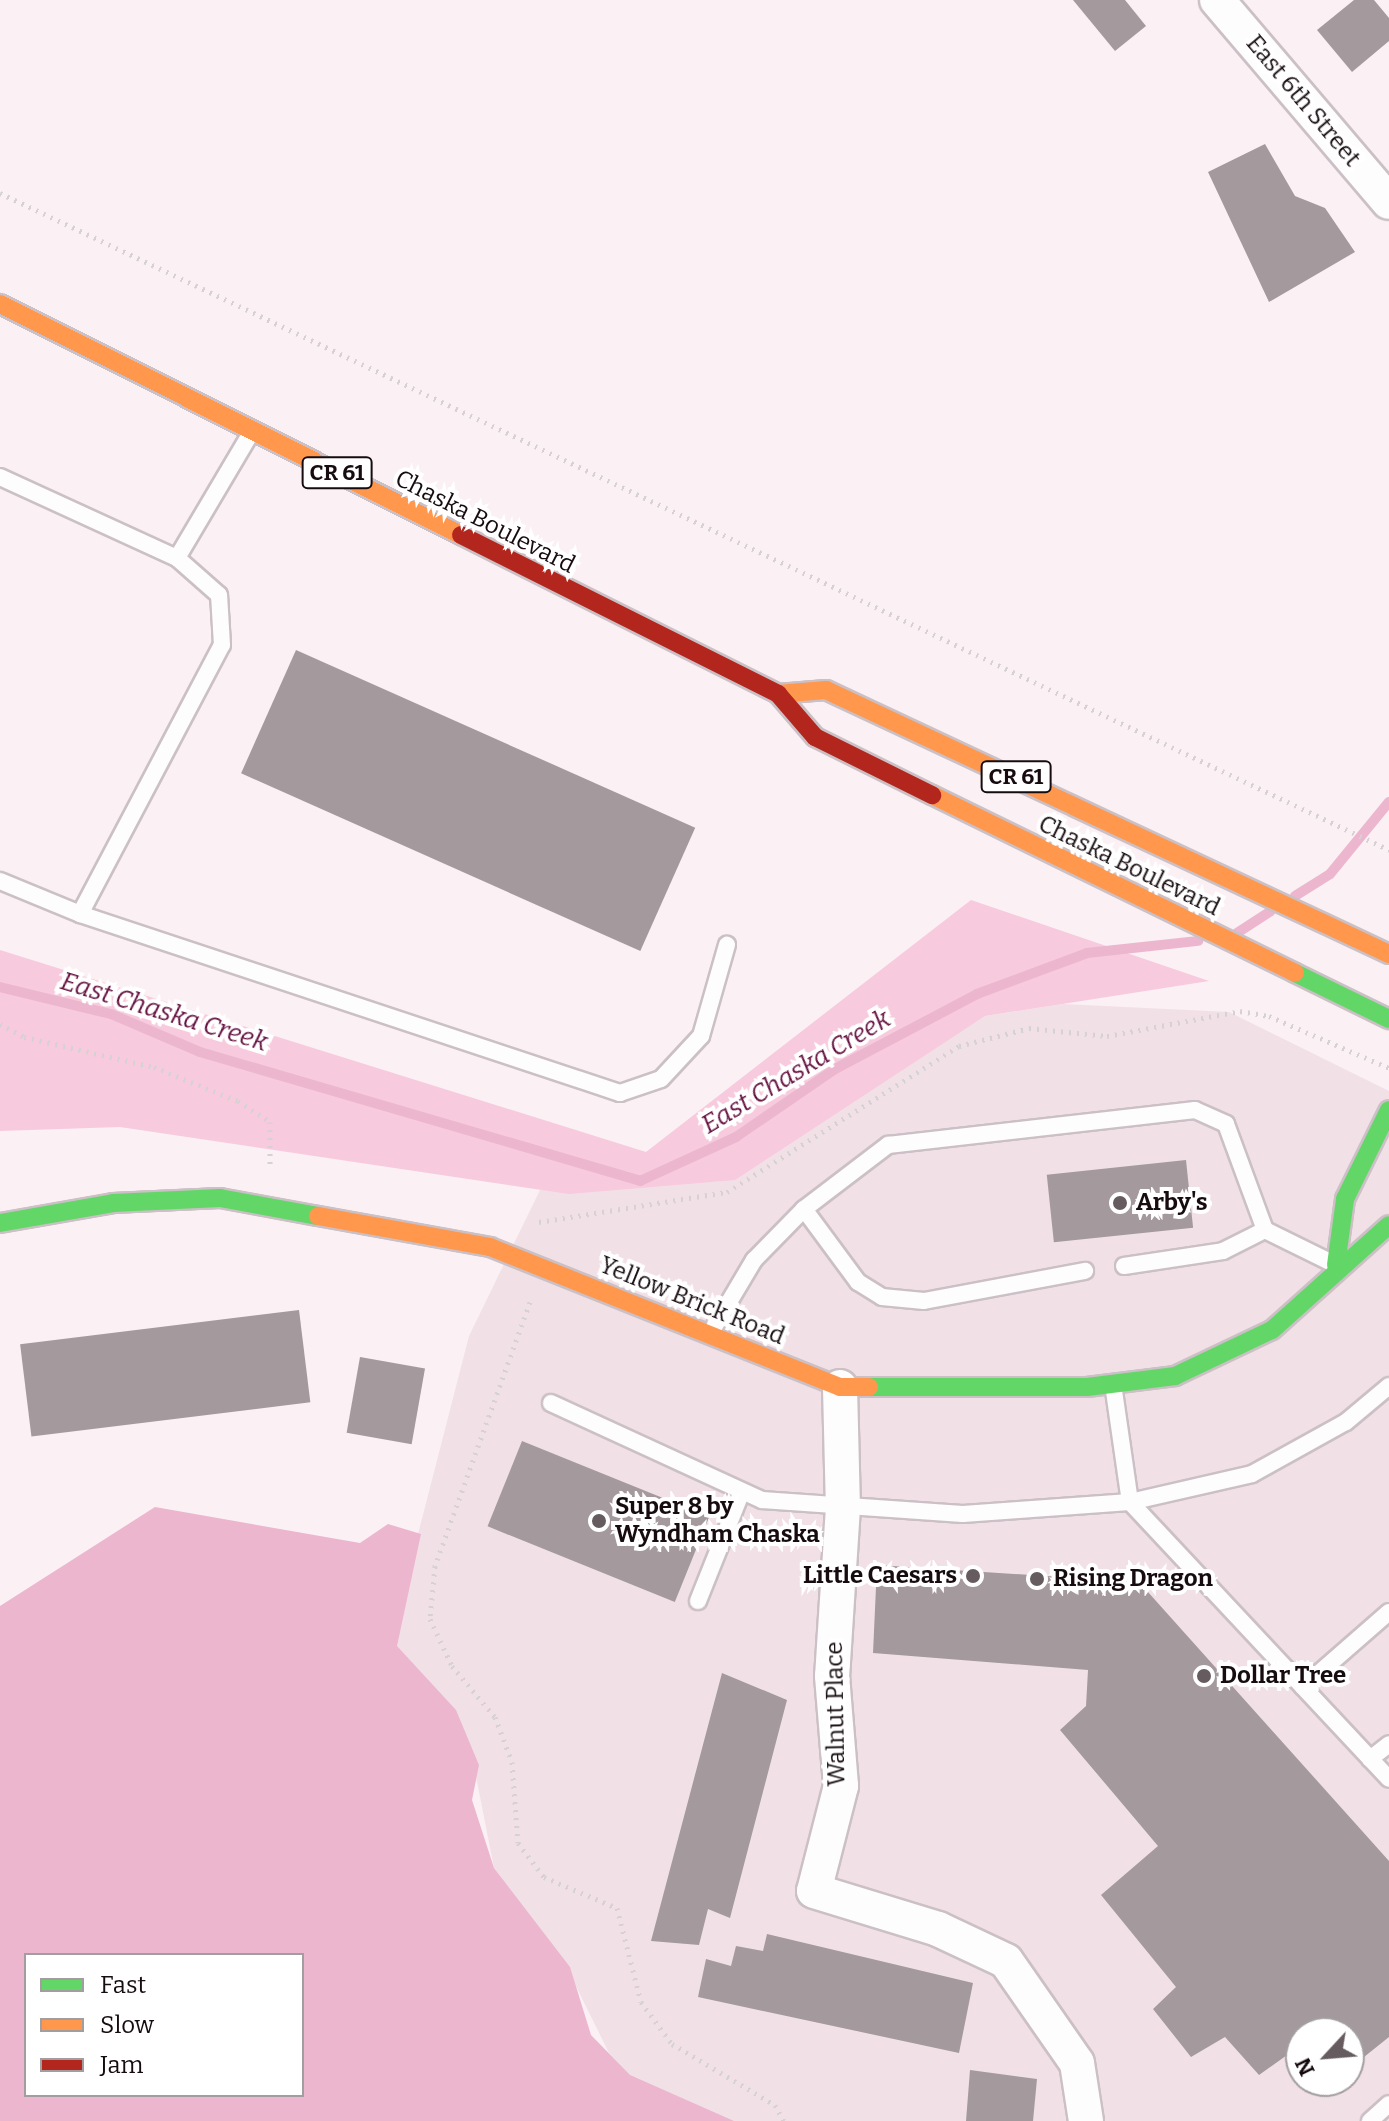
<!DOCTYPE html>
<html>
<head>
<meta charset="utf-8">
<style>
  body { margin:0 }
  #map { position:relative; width:1389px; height:2121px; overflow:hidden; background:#fbf0f4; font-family:Bitter,serif }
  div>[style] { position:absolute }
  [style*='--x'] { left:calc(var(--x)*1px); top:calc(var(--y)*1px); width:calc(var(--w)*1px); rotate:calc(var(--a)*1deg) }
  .built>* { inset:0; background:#f2e0e7 }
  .forest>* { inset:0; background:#f7cadd }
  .water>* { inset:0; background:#ecb6ce }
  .stream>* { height:10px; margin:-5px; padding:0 5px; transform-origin:5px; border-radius:5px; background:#ecb6ce }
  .building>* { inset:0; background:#a4999d; transform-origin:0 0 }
  .path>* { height:5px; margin-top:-2.5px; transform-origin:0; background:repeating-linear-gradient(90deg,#d6d2d4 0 2px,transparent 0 8px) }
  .roads { filter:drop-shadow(2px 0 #cbc0c5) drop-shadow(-2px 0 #cbc0c5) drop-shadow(0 2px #cbc0c5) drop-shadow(0 -2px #cbc0c5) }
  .lane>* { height:16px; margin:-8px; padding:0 8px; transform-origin:8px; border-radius:8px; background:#fefdfd }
  .street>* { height:34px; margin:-17px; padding:0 17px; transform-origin:17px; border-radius:17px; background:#fefdfd }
  .fast>* { height:18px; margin:-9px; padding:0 9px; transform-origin:9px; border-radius:9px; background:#63d668 }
  .slow>* { height:18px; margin:-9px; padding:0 9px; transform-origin:9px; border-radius:9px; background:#ff974d }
  .jam>* { height:18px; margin:-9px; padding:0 9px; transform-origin:9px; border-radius:9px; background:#b3261e }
  .dots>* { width:22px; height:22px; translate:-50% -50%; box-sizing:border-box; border:4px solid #fff; border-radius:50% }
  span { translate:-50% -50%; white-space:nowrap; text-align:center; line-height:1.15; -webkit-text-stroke:8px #fff; paint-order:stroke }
  .shield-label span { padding:2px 6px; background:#fff; border:2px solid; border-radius:6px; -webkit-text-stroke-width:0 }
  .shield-label { font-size:22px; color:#160c10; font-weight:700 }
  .street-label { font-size:24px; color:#160c10 }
  .poi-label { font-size:24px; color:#160c10; font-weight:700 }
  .left { translate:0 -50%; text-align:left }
  .right { translate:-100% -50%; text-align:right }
  .water-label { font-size:26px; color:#661241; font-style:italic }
  .legend { position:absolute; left:24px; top:1953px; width:280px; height:144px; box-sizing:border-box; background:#fff; border:2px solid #a29e9f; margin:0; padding:10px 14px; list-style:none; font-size:24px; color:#160c10 }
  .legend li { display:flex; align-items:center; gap:16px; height:40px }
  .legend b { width:40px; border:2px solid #a29e9f }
  .north { position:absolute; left:1285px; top:2017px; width:80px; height:80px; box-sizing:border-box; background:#fff; border:2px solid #a29e9f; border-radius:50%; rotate:244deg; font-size:22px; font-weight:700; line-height:32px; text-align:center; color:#160c10 }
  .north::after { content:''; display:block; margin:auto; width:28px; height:36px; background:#665c60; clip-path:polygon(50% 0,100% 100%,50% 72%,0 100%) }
</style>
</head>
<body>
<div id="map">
  <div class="built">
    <i style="clip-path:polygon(evenodd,1063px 1004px,1229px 1012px,1389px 1091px,1389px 2121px,671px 2121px,609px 2053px,562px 1958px,494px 1868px,469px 1741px,390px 1643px,469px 1336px,540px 1190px,723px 1181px,985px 1016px,1063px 1004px,1301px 2033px,1349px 2033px,1349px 2081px,1301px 2081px,1301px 2033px)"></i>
  </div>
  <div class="forest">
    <i style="clip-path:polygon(971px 900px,1209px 981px,985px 1016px,735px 1180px,569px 1194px,120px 1127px,0 1131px,0 950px,646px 1152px)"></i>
  </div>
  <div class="water">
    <i style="clip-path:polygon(evenodd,155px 1507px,360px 1543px,388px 1524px,421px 1534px,397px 1646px,456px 1710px,479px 1765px,472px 1800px,494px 1868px,570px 1967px,591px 2035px,630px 2075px,734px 2121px,0 2121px,0 1606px,155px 1507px,26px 1955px,302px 1955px,302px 2095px,26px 2095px,26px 1955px)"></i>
  </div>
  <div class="stream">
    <i style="--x:1295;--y:896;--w:41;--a:-32.2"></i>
    <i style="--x:1330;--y:874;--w:93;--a:-50.7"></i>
    <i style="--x:1237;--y:933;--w:40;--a:-32.9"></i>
    <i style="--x:0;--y:987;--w:114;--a:13.7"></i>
    <i style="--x:111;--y:1014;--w:97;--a:23.1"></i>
    <i style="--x:200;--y:1052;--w:459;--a:16.3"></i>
    <i style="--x:640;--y:1181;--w:106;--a:-24.6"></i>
    <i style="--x:736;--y:1137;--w:120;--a:-34.5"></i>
    <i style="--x:835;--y:1069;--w:161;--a:-27.8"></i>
    <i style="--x:977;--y:994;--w:117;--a:-20.4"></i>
    <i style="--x:1087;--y:953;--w:112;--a:-6.2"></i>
  </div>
  <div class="building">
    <i style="clip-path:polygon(1073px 0,1125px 0,1146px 26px,1115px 51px)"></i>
    <i style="clip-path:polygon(1354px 0,1374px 0,1389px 18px,1389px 41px,1352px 72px,1317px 30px)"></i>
    <i style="clip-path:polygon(1265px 144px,1295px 196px,1325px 208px,1355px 252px,1269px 302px,1208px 172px)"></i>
    <i style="left:296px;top:650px;width:437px;height:135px;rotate:24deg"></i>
    <i style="left:1186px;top:1160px;width:68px;height:140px;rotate:84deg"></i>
    <i style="left:299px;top:1310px;width:93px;height:281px;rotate:83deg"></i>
    <i style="left:360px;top:1357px;width:66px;height:77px;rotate:10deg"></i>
    <i style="left:522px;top:1441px;width:202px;height:92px;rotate:22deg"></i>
    <i style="clip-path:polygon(877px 1565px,1139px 1582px,1389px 1861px,1389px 2037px,1349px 2069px,1349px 2033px,1301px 2033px,1301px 2045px,1259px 2075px,1225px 2037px,1191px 2057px,1153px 2009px,1176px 1987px,1101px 1895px,1158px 1846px,1060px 1730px,1086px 1706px,1088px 1670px,873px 1653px)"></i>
    <i style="clip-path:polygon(722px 1673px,787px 1700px,730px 1918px,708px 1909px,699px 1945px,651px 1941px)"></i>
    <i style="clip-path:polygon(767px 1934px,973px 1983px,959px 2053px,698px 1997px,706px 1959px,731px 1966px,736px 1946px,763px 1951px)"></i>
    <i style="clip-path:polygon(970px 2070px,1037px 2079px,1033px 2121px,966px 2121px)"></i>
  </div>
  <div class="path">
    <i style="--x:0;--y:193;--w:1537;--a:25.31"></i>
    <i style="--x:0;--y:1024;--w:27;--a:28"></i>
    <i style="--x:24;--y:1037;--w:133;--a:13"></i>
    <i style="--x:154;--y:1067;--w:91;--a:22"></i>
    <i style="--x:238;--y:1101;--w:38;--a:33"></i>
    <i style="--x:270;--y:1122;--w:46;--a:90"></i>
    <i style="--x:539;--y:1222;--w:190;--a:-9.1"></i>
    <i style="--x:727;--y:1192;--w:274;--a:-32.2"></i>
    <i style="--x:959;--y:1046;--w:72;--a:-14.4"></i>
    <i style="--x:1029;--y:1028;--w:78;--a:5.9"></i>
    <i style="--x:1107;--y:1036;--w:135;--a:-10.6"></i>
    <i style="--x:1240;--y:1011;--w:29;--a:10"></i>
    <i style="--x:1269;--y:1016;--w:131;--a:23.4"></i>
    <i style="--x:530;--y:1302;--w:281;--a:109.8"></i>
    <i style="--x:435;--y:1566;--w:53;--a:95.4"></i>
    <i style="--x:430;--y:1619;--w:52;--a:64.9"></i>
    <i style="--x:452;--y:1666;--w:67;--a:49.9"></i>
    <i style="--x:495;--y:1717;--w:48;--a:69.3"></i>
    <i style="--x:512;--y:1762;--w:81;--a:85.8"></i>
    <i style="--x:518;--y:1843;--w:43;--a:52.6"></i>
    <i style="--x:544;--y:1877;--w:79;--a:23"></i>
    <i style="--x:617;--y:1908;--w:97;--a:75.7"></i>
    <i style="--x:641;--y:2002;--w:52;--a:53.6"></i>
    <i style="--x:672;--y:2044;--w:120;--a:30.6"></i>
    <i style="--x:775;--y:2105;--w:18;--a:61"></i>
  </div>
  <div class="roads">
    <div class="lane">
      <i style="--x:0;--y:477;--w:195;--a:24.6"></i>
      <i style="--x:177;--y:558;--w:147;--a:-59.4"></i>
      <i style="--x:0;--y:881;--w:87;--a:22.4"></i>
      <i style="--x:80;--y:914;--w:304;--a:-62.2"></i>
      <i style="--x:222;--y:645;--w:50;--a:-93.4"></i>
      <i style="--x:219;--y:595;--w:56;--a:-138.6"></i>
      <i style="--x:80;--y:914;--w:569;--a:18.34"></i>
      <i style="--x:620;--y:1093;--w:43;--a:-18.9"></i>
      <i style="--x:661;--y:1079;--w:59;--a:-47.1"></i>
      <i style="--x:701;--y:1036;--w:95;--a:-74.1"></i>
      <i style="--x:804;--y:1209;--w:91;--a:53.5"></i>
      <i style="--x:858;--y:1282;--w:28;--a:32"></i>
      <i style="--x:882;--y:1297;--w:42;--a:5.4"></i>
      <i style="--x:924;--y:1301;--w:164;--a:-10.6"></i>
      <i style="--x:1124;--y:1266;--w:100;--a:-8.6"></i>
      <i style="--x:1223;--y:1251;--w:47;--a:-26.6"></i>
      <i style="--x:710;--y:1334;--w:86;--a:-59.3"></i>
      <i style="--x:754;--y:1260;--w:71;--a:-45.6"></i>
      <i style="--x:804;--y:1209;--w:106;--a:-37.3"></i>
      <i style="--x:888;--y:1145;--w:309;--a:-6.5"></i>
      <i style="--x:1195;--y:1110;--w:34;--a:24"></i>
      <i style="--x:1226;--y:1124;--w:113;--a:69.8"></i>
      <i style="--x:1265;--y:1230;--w:77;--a:26.2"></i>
      <i style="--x:1113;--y:1384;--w:119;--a:81.8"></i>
      <i style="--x:1130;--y:1502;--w:379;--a:46.9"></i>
      <i style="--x:551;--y:1403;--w:232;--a:24.7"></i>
      <i style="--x:762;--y:1500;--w:201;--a:4"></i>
      <i style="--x:963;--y:1514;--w:167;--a:-4.1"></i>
      <i style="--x:1130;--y:1502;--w:125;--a:-12.9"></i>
      <i style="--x:1252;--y:1474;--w:107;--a:-29"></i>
      <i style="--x:1346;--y:1422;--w:56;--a:-39.9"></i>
      <i style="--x:698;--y:1601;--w:118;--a:-68.2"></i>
      <i style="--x:1303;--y:1687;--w:114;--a:-41.1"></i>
      <i style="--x:1370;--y:1759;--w:24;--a:-38"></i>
      <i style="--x:1370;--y:2121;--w:25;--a:-42"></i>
    </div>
    <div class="street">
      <i style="--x:1217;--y:0;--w:265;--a:49.6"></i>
      <i style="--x:840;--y:1387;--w:120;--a:88.6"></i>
      <i style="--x:843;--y:1507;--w:169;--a:93.7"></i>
      <i style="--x:832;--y:1676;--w:110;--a:85.3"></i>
      <i style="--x:841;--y:1786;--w:108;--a:104.4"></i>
      <i style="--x:814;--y:1891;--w:130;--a:17"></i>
      <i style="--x:938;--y:1929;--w:75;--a:25.2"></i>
      <i style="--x:1006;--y:1961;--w:124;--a:55.2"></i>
      <i style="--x:1077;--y:2063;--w:59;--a:81.2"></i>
    </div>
    <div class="fast">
      <i style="--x:1295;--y:973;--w:105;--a:26.1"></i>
      <i style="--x:0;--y:1223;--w:115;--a:-10"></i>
      <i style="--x:113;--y:1203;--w:107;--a:-2.7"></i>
      <i style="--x:220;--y:1198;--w:100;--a:10.4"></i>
      <i style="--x:1336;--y:1265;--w:67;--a:-82.2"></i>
      <i style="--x:1345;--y:1199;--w:99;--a:-63.7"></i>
      <i style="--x:869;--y:1387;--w:218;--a:0"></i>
      <i style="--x:1087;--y:1387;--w:89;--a:-7.1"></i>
      <i style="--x:1175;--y:1376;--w:107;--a:-25.4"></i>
      <i style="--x:1272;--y:1330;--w:157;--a:-41.9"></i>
    </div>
    <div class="slow">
      <i style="--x:0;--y:304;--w:516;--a:26.61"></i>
      <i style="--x:778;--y:694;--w:48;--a:-4.8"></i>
      <i style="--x:826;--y:690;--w:622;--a:25.12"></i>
      <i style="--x:932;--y:795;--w:404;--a:26.1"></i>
      <i style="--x:318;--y:1216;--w:175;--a:10.2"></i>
      <i style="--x:490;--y:1247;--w:377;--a:21.8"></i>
      <i style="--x:840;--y:1387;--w:29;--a:0"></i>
    </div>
    <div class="jam">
      <i style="--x:461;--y:535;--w:355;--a:26.6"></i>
      <i style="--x:778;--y:694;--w:57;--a:49.3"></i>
      <i style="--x:815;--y:737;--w:131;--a:26.4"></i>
    </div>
  </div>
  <div class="dots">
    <i style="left:1120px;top:1203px;background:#665c60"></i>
    <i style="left:599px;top:1521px;background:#665c60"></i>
    <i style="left:973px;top:1576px;background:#665c60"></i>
    <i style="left:1037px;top:1579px;background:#665c60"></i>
    <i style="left:1204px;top:1676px;background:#665c60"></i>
  </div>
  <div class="shield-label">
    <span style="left:337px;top:473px">CR 61</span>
    <span style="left:1016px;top:777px">CR 61</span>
  </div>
  <div class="street-label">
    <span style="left:1303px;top:101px;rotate:50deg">East 6th Street</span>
    <span style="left:485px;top:522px;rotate:27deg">Chaska Boulevard</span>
    <span style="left:1129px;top:866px;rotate:26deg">Chaska Boulevard</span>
    <span style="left:692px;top:1301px;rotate:22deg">Yellow Brick Road</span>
    <span style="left:836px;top:1714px;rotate:-91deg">Walnut Place</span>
  </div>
  <div class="poi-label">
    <span class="left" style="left:1136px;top:1203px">Arby's</span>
    <span class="left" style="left:615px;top:1521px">Super 8 by<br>Wyndham Chaska</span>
    <span class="right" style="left:957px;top:1576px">Little Caesars</span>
    <span class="left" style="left:1053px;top:1579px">Rising Dragon</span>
    <span class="left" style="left:1220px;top:1676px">Dollar Tree</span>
  </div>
  <div class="water-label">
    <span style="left:164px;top:1012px;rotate:17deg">East Chaska Creek</span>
    <span style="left:796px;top:1072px;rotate:-31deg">East Chaska Creek</span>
  </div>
  <ul class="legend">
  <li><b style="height:10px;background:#63d668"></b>Fast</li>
  <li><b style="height:10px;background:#ff974d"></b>Slow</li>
  <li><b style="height:10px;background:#b3261e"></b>Jam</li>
  </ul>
  <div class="north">N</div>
</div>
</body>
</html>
